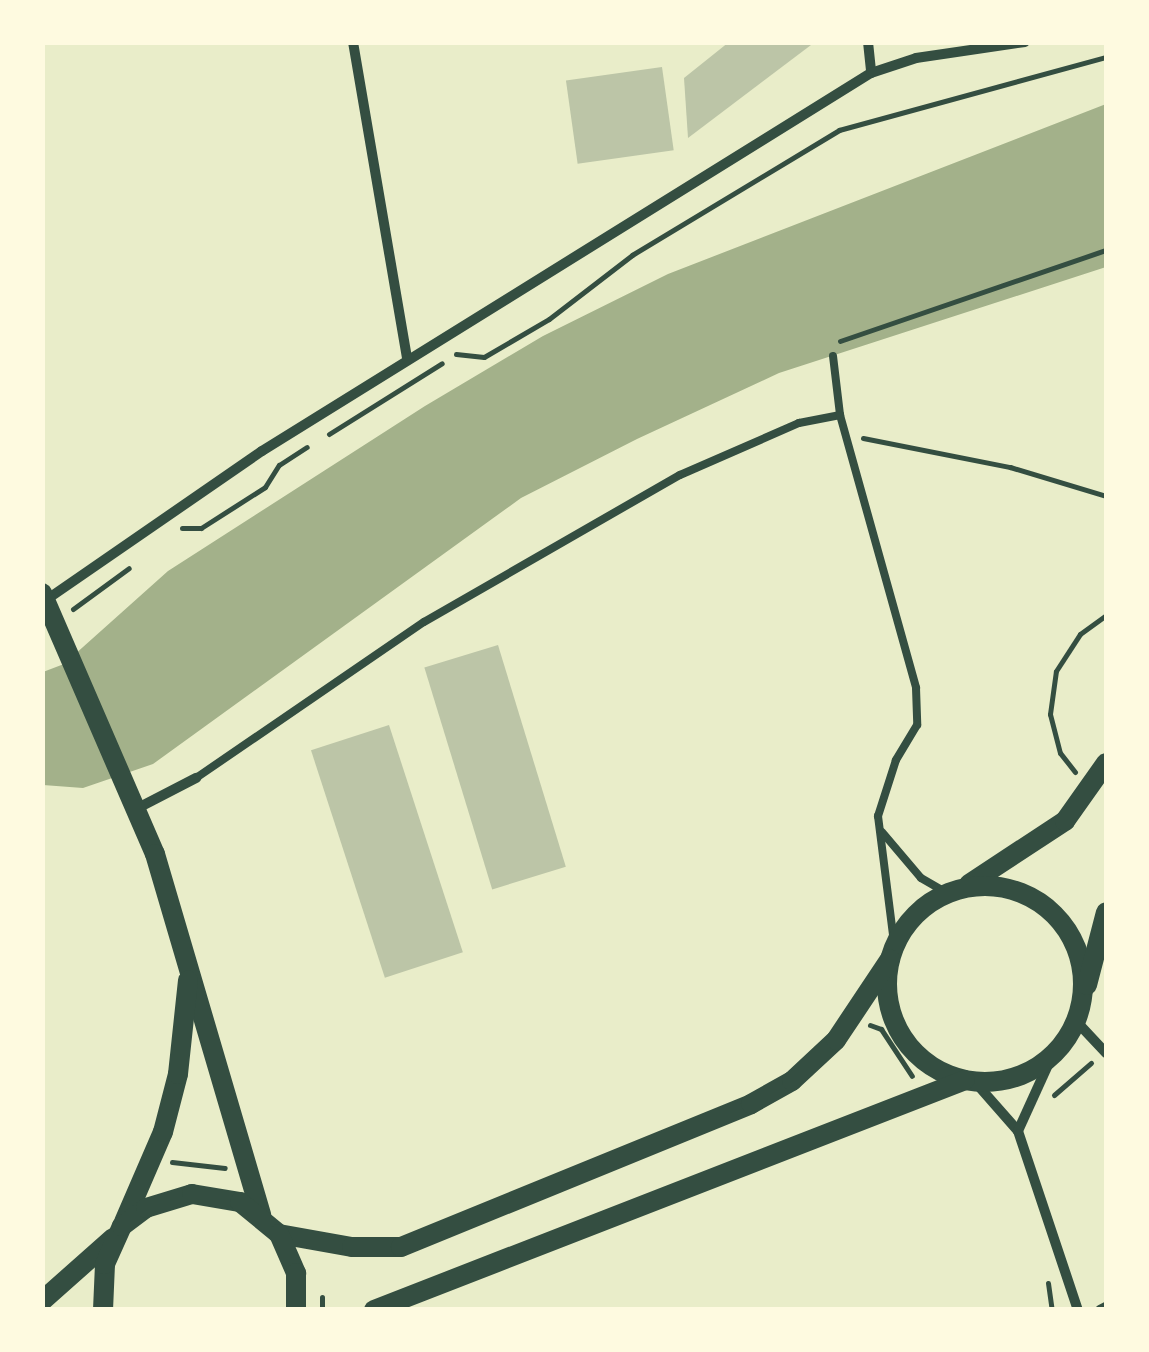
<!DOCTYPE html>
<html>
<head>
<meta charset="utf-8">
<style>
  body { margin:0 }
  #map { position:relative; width:1149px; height:1352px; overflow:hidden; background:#e9edc9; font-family:"Source Sans 3",sans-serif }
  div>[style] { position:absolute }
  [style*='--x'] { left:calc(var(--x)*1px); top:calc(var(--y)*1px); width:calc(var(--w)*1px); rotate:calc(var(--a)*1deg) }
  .water>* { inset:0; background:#a3b18a }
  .building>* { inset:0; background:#bcc5a7; transform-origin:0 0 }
  .path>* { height:5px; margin:-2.5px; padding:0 2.5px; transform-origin:2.5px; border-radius:2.5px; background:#344e41 }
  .service>* { height:8px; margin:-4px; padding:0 4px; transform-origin:4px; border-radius:4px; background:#344e41 }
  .minor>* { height:10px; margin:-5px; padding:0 5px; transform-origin:5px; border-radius:5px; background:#344e41 }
  .secondary>* { height:20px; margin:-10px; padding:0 10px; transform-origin:10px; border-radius:10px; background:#344e41 }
  .secondary>.ring { margin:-10px; padding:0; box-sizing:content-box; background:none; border:20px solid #344e41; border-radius:50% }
  span { translate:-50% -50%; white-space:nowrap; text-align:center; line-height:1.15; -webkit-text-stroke:9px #fefae0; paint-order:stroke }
  .frame { position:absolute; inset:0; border:45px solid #fefae0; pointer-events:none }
</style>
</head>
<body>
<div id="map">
  <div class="water">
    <i style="clip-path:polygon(1106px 104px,1106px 267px,779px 373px,637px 439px,521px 498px,153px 764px,83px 788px,43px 785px,43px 672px,64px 664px,168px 571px,425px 406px,543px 336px,668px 274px)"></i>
  </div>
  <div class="building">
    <i style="clip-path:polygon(729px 42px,815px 42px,688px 138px,684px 78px)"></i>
    <i style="left:662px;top:67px;width:84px;height:97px;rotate:82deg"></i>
    <i style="left:498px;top:645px;width:232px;height:77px;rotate:73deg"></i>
    <i style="left:389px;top:725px;width:239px;height:82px;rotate:72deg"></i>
  </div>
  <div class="path">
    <i style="--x:840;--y:341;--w:281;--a:-18.9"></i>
    <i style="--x:456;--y:354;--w:28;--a:6"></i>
    <i style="--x:484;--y:357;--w:75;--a:-30.3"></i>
    <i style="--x:549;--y:319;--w:105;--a:-37.6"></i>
    <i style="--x:632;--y:255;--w:242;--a:-31.1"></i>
    <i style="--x:839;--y:130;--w:277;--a:-15.3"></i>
    <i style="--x:329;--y:434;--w:133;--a:-32.1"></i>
    <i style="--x:863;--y:438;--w:150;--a:11.2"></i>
    <i style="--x:1010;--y:467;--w:100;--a:16.8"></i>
    <i style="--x:182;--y:528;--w:19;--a:0"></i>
    <i style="--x:201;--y:528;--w:76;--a:-32.6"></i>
    <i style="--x:265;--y:487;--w:26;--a:-58"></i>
    <i style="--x:279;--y:465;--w:33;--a:-33"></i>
    <i style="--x:73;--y:609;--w:69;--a:-36.2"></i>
    <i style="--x:1075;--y:772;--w:24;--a:-128"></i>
    <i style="--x:1060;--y:753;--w:40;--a:-104.4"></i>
    <i style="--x:1050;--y:714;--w:43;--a:-82.1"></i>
    <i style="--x:1056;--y:671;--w:44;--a:-57"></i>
    <i style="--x:1080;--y:634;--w:32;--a:-36"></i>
    <i style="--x:870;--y:1025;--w:12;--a:20"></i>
    <i style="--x:881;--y:1029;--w:56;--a:56.6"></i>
    <i style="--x:1054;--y:1095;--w:49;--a:-40.9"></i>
    <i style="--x:172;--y:1162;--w:53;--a:6.5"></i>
    <i style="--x:1048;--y:1283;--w:27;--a:82"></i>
    <i style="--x:322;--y:1297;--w:13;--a:90"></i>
  </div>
  <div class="service">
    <i style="--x:833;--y:356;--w:59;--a:83.2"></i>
    <i style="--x:196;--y:778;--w:276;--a:-34.4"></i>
    <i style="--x:424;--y:622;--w:295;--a:-29.9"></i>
    <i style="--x:680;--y:475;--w:130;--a:-23.6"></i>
    <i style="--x:799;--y:423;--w:42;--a:-11"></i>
    <i style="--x:840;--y:415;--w:283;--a:74.4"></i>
    <i style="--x:916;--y:688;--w:37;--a:88"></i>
    <i style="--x:917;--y:725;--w:41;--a:121"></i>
    <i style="--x:896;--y:760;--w:59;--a:107.8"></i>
    <i style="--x:878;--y:816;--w:128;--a:82.8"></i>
    <i style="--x:882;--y:832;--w:60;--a:49.7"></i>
    <i style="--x:921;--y:878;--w:30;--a:30"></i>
  </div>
  <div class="minor">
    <i style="--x:353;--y:42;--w:321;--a:80.3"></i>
    <i style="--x:868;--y:42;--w:31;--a:84"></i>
    <i style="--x:46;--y:600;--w:262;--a:-34.6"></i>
    <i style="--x:262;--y:451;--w:717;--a:-31.83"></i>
    <i style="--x:871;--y:73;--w:47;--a:-18.4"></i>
    <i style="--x:916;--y:58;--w:110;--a:-8.4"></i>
    <i style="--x:136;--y:809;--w:68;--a:-27.3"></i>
    <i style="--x:1076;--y:1021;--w:44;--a:46.8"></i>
    <i style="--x:975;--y:1082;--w:65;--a:48.7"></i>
    <i style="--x:1018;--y:1131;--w:189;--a:71.5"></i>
    <i style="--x:1018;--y:1131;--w:82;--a:-65.6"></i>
    <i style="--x:1100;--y:1310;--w:7;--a:-27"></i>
  </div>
  <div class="secondary">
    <i style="--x:42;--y:593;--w:284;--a:66.6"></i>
    <i style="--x:155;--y:854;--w:376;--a:73.6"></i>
    <i style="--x:969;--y:884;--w:115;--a:-33.3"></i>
    <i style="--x:1065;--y:821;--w:71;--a:-54.7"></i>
    <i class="ring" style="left:887px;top:886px;width:176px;height:176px"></i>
    <i style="--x:1087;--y:985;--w:75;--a:-75.4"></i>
    <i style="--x:124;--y:1222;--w:98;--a:-66.6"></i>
    <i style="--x:163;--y:1132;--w:60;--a:-75.5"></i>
    <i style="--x:178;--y:1074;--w:94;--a:-83.9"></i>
    <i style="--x:279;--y:1234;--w:74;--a:10.1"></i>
    <i style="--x:352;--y:1247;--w:49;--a:0"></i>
    <i style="--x:401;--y:1247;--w:378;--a:-22.2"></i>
    <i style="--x:751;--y:1104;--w:47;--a:-29.3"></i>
    <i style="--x:792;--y:1081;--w:60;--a:-43"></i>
    <i style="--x:836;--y:1040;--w:97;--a:-56.3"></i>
    <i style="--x:42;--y:1301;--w:95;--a:-41.6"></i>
    <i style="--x:103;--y:1310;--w:46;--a:-87.5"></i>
    <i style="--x:105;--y:1264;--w:42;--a:-65.9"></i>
    <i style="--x:122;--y:1226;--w:30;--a:-37"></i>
    <i style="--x:146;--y:1208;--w:48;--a:-16.9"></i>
    <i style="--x:192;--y:1194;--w:49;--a:9.5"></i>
    <i style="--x:240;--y:1202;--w:50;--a:39.4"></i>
    <i style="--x:279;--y:1234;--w:43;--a:66.4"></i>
    <i style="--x:296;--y:1273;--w:37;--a:90"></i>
    <i style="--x:374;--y:1310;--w:634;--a:-21.26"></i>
  </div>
  <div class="frame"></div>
</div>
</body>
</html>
